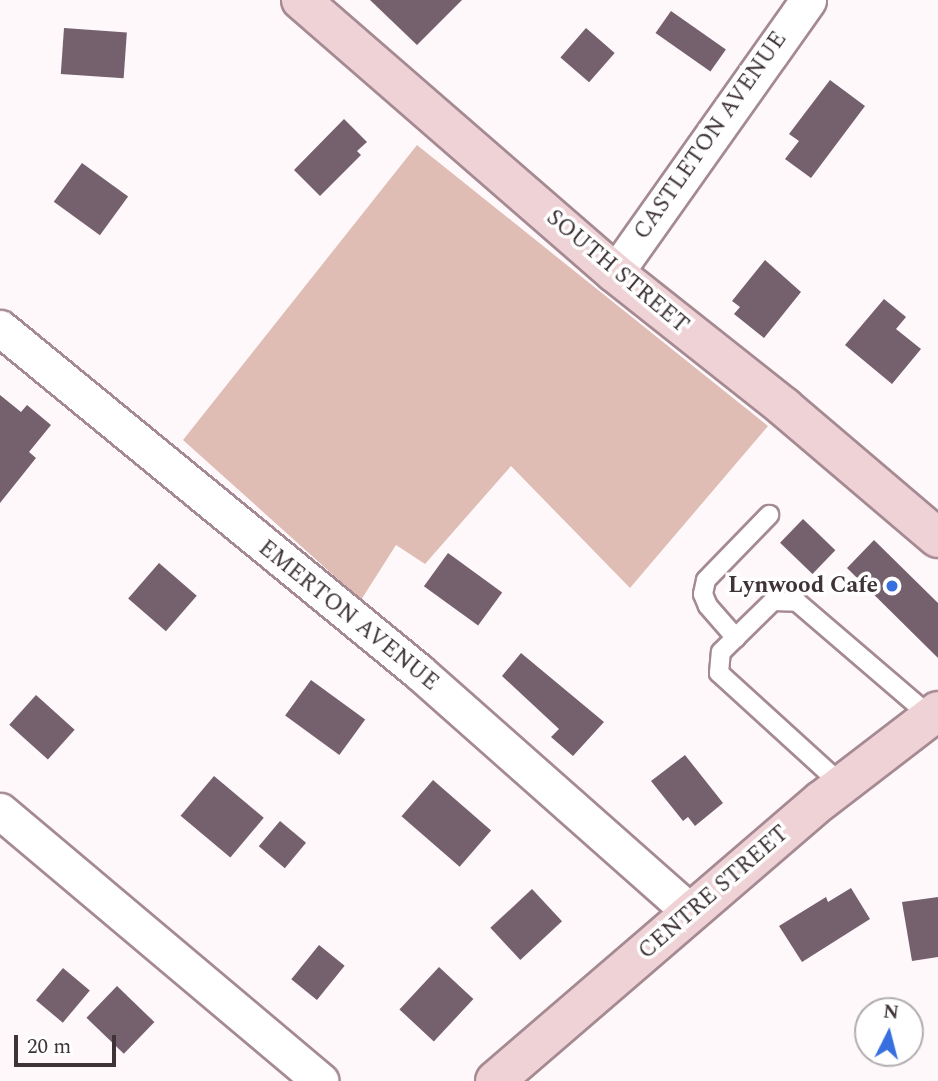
<!DOCTYPE html>
<html>
<head>
<meta charset="utf-8">
<style>
  body { margin:0 }
  #map { position:relative; width:938px; height:1081px; overflow:hidden; background:#fef8fa; font-family:Spectral,serif }
  div>[style] { position:absolute }
  [style*='--x'] { left:calc(var(--x)*1px); top:calc(var(--y)*1px); width:calc(var(--w)*1px); rotate:calc(var(--a)*1deg) }
  .green>* { inset:0; background:#dfbdb5 }
  .building>* { inset:0; background:#75606e; transform-origin:0 0 }
  .roads { filter:drop-shadow(2px 0 #a58a93) drop-shadow(-2px 0 #a58a93) drop-shadow(0 2px #a58a93) drop-shadow(0 -2px #a58a93) }
  .lane>* { height:18px; margin:-9px; padding:0 9px; transform-origin:9px; border-radius:9px; background:#fff }
  .street>* { height:35px; margin:-17.5px; padding:0 17.5px; transform-origin:17.5px; border-radius:17.5px; background:#fff }
  .secondary>* { height:38px; margin:-19px; padding:0 19px; transform-origin:19px; border-radius:19px; background:#efd2d5 }
  .dots>* { width:19px; height:19px; translate:-50% -50%; box-sizing:border-box; border:4px solid #fff; border-radius:50% }
  span { translate:-50% -50%; white-space:nowrap; text-align:center; line-height:1.15; -webkit-text-stroke:7px #fff; paint-order:stroke }
  .street-label { font-size:23px; color:#3e3337 }
  .poi-label { font-size:23px; color:#3e3337; font-weight:700 }
  .right { translate:-100% -50%; text-align:right }
  .north { position:absolute; left:854px; top:997px; width:70px; height:70px; box-sizing:border-box; background:#fff; border:2px solid #b2adaf; border-radius:50%; rotate:6deg; font-size:19px; font-weight:700; line-height:28px; text-align:center; color:#3e3337 }
  .north::after { content:''; display:block; margin:auto; width:24px; height:32px; background:#376fde; clip-path:polygon(50% 0,100% 100%,50% 72%,0 100%) }
  .scale { position:absolute; left:14px; top:1035px; width:102px; height:32px; box-sizing:border-box; border:4px solid #3e3337; border-top:0; padding-left:9px; font-size:21px; line-height:24px; white-space:nowrap; color:#3e3337; -webkit-text-stroke:5px #fff; paint-order:stroke }
</style>
</head>
<body>
<div id="map">
  <div class="green">
    <i style="clip-path:polygon(417px 145px,768px 426px,630px 588px,511px 466px,425px 564px,396px 545px,361px 600px,183px 440px)"></i>
  </div>
  <div class="building">
    <i style="clip-path:polygon(370px 0,462px 0,417px 45px)"></i>
    <i style="left:671px;top:11px;width:67px;height:27px;rotate:35deg"></i>
    <i style="left:64px;top:28px;width:63px;height:46px;rotate:4deg"></i>
    <i style="left:586px;top:28px;width:38px;height:39px;rotate:41deg"></i>
    <i style="clip-path:polygon(830px 80px,865px 106px,811px 178px,785px 159px,799px 141px,789px 134px)"></i>
    <i style="clip-path:polygon(344px 119px,367px 142px,357px 151px,361px 155px,320px 196px,294px 170px)"></i>
    <i style="left:82px;top:163px;width:57px;height:48px;rotate:36deg"></i>
    <i style="clip-path:polygon(765px 260px,801px 292px,764px 338px,734px 314px,740px 307px,732px 301px)"></i>
    <i style="clip-path:polygon(884px 299px,906px 317px,896px 329px,921px 349px,892px 384px,845px 345px)"></i>
    <i style="clip-path:polygon(0 395px,21px 412px,27px 405px,51px 425px,29px 452px,36px 458px,0 503px)"></i>
    <i style="left:803px;top:519px;width:45px;height:33px;rotate:44deg"></i>
    <i style="clip-path:polygon(874px 540px,938px 603px,938px 658px,847px 568px)"></i>
    <i style="left:448px;top:553px;width:67px;height:41px;rotate:36deg"></i>
    <i style="left:159px;top:563px;width:50px;height:47px;rotate:41deg"></i>
    <i style="clip-path:polygon(521px 653px,604px 722px,573px 756px,551px 737px,559px 729px,502px 676px)"></i>
    <i style="left:311px;top:680px;width:67px;height:44px;rotate:36deg"></i>
    <i style="left:36px;top:695px;width:52px;height:40px;rotate:42deg"></i>
    <i style="clip-path:polygon(685px 755px,723px 803px,695px 826px,688px 817px,683px 821px,651px 781px)"></i>
    <i style="left:214px;top:776px;width:65px;height:52px;rotate:40deg"></i>
    <i style="left:433px;top:780px;width:77px;height:48px;rotate:41deg"></i>
    <i style="left:280px;top:821px;width:34px;height:33px;rotate:40deg"></i>
    <i style="clip-path:polygon(851px 888px,870px 919px,802px 962px,779px 926px,826px 897px,828px 902px)"></i>
    <i style="left:532px;top:889px;width:44px;height:57px;rotate:47deg"></i>
    <i style="clip-path:polygon(938px 897px,938px 957px,912px 961px,902px 902px)"></i>
    <i style="left:319px;top:945px;width:33px;height:44px;rotate:39deg"></i>
    <i style="left:439px;top:967px;width:47px;height:58px;rotate:43deg"></i>
    <i style="left:63px;top:968px;width:35px;height:42px;rotate:40deg"></i>
    <i style="left:117px;top:986px;width:52px;height:44px;rotate:44deg"></i>
  </div>
  <div class="roads">
    <div class="lane">
      <i style="--x:736;--y:638;--w:43;--a:-131.2"></i>
      <i style="--x:708;--y:606;--w:13;--a:-113"></i>
      <i style="--x:703;--y:594;--w:14;--a:-78"></i>
      <i style="--x:706;--y:580;--w:91;--a:-45.9"></i>
      <i style="--x:841;--y:784;--w:165;--a:-137.7"></i>
      <i style="--x:719;--y:673;--w:21;--a:-85"></i>
      <i style="--x:721;--y:652;--w:73;--a:-44.4"></i>
      <i style="--x:773;--y:601;--w:24;--a:2"></i>
      <i style="--x:797;--y:602;--w:175;--a:40.6"></i>
    </div>
    <div class="street">
      <i style="--x:615;--y:273;--w:334;--a:-54.7"></i>
      <i style="--x:0;--y:328;--w:541;--a:39.37"></i>
      <i style="--x:418;--y:671;--w:363;--a:41.5"></i>
      <i style="--x:0;--y:811;--w:419;--a:40.1"></i>
    </div>
    <div class="secondary">
      <i style="--x:301;--y:0;--w:416;--a:41"></i>
      <i style="--x:615;--y:273;--w:216;--a:38.4"></i>
      <i style="--x:784;--y:407;--w:202;--a:40.4"></i>
      <i style="--x:495;--y:1081;--w:431;--a:-40.7"></i>
      <i style="--x:822;--y:800;--w:146;--a:-37.5"></i>
    </div>
  </div>
  <div class="dots">
    <i style="left:892px;top:586px;background:#376fde"></i>
  </div>
  <div class="street-label">
    <span style="left:711px;top:136px;rotate:-55deg">CASTLETON AVENUE</span>
    <span style="left:617px;top:272px;rotate:40deg">SOUTH STREET</span>
    <span style="left:348px;top:616px;rotate:39deg">EMERTON AVENUE</span>
    <span style="left:714px;top:893px;rotate:-41deg">CENTRE STREET</span>
  </div>
  <div class="poi-label">
    <span class="right" style="left:878px;top:586px">Lynwood Cafe</span>
  </div>
  <div class="north">N</div>
  <div class="scale">20 m</div>
</div>
</body>
</html>
